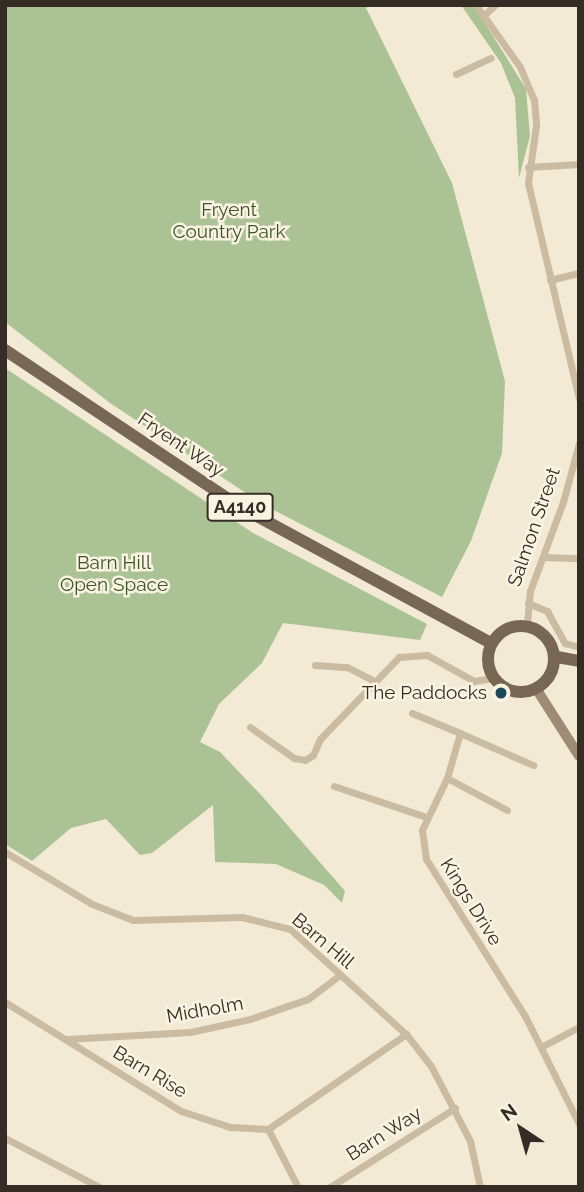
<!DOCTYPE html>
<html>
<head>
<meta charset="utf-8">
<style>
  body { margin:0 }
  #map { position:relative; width:584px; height:1192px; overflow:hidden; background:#f3ead6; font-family:Raleway,sans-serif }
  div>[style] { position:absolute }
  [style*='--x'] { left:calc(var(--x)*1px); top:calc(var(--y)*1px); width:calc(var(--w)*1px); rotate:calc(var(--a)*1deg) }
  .green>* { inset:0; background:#abc295 }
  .street>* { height:7px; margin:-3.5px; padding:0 3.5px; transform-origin:3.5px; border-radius:3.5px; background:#cbbca1 }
  .secondary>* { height:10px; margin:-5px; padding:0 5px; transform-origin:5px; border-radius:5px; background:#9f8a73 }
  .primary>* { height:12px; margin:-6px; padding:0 6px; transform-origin:6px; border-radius:6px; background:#786754 }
  .primary>.ring { margin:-6px; padding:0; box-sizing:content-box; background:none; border:12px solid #786754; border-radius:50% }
  .dots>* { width:19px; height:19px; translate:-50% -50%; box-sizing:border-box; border:4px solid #faf3e2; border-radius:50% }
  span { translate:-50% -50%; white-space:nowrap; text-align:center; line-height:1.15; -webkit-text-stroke:5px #faf3e2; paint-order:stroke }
  .shield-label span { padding:2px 5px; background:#faf3e2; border:2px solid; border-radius:5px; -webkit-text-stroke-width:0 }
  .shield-label { font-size:18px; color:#352d25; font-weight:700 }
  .park-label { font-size:19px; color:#3c5527 }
  .street-label { font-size:19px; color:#352d25 }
  .poi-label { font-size:19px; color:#352d25 }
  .right { translate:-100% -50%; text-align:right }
  .frame { position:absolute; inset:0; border:7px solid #352d25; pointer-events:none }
  .north { position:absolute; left:486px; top:1094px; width:70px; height:70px; -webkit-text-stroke:5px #faf3e2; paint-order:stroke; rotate:324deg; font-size:19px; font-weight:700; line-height:28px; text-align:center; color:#352d25 }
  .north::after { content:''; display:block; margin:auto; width:24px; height:32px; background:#352d25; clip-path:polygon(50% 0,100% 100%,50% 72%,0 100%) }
</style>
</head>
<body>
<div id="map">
  <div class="green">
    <i style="clip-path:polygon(5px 5px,370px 5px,366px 8px,452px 183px,505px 381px,502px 453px,471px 541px,442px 597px,264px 505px,110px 403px,5px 322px)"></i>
    <i style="clip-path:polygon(461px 5px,472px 5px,480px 15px,526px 89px,530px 136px,519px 178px,515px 98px,501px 63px)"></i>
    <i style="clip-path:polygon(5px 368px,253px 533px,427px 624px,420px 640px,283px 623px,262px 663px,219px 704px,200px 742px,220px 752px,262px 796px,345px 891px,342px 903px,324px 885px,276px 864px,215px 862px,213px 805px,152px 853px,140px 855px,106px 819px,71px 828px,32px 861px,5px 844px)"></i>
  </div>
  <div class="street">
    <i style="--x:476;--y:5;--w:76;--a:54.6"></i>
    <i style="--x:520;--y:67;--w:36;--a:67"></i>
    <i style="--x:534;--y:100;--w:25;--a:85"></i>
    <i style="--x:536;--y:125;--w:59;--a:97.9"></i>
    <i style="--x:528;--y:183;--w:222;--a:76.7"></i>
    <i style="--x:484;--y:15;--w:15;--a:-42"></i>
    <i style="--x:456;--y:74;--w:38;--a:-25"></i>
    <i style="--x:528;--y:167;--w:51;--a:-3.4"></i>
    <i style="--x:550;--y:280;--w:30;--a:-14"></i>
    <i style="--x:543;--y:557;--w:36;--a:2"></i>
    <i style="--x:528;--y:603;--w:21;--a:23"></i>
    <i style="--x:547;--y:611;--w:37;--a:61"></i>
    <i style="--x:565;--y:643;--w:15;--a:16"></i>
    <i style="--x:527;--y:624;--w:33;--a:-85"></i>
    <i style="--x:530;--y:591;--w:95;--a:-69.7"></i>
    <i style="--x:563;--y:502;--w:61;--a:-74.8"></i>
    <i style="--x:315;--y:665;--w:32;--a:4"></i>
    <i style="--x:347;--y:667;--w:31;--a:27"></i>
    <i style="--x:412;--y:713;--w:52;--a:22.6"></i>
    <i style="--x:460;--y:733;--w:47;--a:106.1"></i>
    <i style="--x:447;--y:778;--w:58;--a:115.7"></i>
    <i style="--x:422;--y:830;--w:29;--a:82"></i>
    <i style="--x:426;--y:859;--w:186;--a:57.8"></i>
    <i style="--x:525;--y:1016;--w:121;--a:63.4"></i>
    <i style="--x:250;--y:727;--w:54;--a:35.2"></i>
    <i style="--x:294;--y:758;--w:11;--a:10"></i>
    <i style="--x:305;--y:760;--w:9;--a:-32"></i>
    <i style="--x:313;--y:755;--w:17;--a:-66"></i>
    <i style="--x:320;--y:739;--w:114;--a:-46.1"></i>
    <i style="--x:399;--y:657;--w:28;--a:-4"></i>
    <i style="--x:427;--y:655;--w:54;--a:29"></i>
    <i style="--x:474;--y:681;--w:19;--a:-9"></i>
    <i style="--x:460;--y:733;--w:80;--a:23.7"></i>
    <i style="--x:447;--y:778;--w:68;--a:28.1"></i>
    <i style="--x:334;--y:786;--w:97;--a:18.6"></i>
    <i style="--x:5;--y:852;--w:101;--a:30.9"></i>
    <i style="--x:92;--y:904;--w:44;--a:21.3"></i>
    <i style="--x:133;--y:920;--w:109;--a:-1.6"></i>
    <i style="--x:242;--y:917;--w:49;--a:14"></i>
    <i style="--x:290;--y:929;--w:156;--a:42.2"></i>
    <i style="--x:406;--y:1034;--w:41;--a:52"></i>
    <i style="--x:431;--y:1066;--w:85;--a:62.5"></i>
    <i style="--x:470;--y:1141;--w:47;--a:77.7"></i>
    <i style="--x:5;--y:1002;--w:207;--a:31.8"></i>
    <i style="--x:181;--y:1111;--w:52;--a:18.1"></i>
    <i style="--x:230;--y:1127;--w:38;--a:3"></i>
    <i style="--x:67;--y:1039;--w:123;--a:-3.3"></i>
    <i style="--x:190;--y:1032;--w:61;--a:-12.2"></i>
    <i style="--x:250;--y:1019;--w:61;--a:-19"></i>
    <i style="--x:308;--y:999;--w:39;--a:-37"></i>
    <i style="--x:541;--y:1047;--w:43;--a:-27.8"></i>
    <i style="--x:268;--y:1129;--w:168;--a:-34.5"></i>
    <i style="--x:268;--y:1129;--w:65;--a:62.7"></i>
    <i style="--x:5;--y:1138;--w:106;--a:27.5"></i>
    <i style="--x:330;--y:1187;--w:148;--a:-32.3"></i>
  </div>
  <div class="secondary">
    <i style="--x:537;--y:690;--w:78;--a:57.5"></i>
  </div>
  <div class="primary">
    <i style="--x:5;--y:350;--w:285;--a:33.7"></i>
    <i style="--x:242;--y:508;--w:281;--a:28.5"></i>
    <i class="ring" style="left:488px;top:626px;width:54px;height:54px"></i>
    <i style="--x:557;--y:657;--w:22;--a:10"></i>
  </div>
  <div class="dots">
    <i style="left:501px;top:693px;background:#184959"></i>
  </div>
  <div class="shield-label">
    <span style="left:240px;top:507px">A4140</span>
  </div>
  <div class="park-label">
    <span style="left:229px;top:221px">Fryent<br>Country Park</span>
    <span style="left:114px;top:574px">Barn Hill<br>Open Space</span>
  </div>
  <div class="street-label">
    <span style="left:181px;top:445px;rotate:34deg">Fryent Way</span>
    <span style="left:534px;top:527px;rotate:-71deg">Salmon Street</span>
    <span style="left:471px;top:902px;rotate:58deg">Kings Drive</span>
    <span style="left:323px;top:941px;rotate:40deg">Barn Hill</span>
    <span style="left:205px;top:1010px;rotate:-10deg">Midholm</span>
    <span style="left:150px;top:1072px;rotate:31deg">Barn Rise</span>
    <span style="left:384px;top:1134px;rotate:-32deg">Barn Way</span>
  </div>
  <div class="poi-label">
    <span class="right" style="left:487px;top:693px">The Paddocks</span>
  </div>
  <div class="frame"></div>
  <div class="north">N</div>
</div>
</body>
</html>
